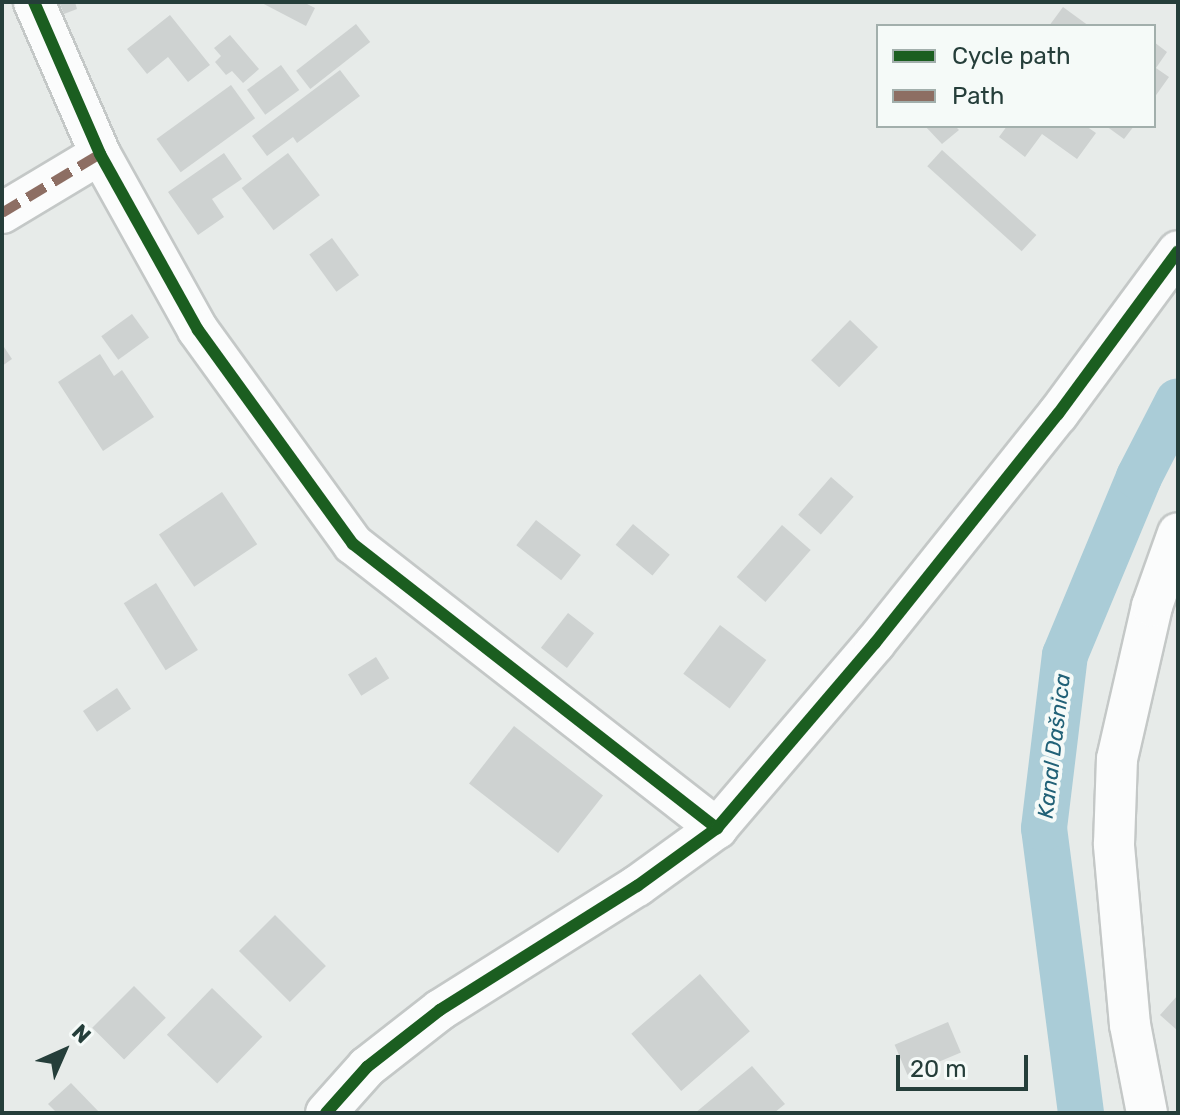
<!DOCTYPE html>
<html>
<head>
<meta charset="utf-8">
<style>
  body { margin:0 }
  #map { position:relative; width:1180px; height:1115px; overflow:hidden; background:#e7ebe9; font-family:Rubik,sans-serif }
  div>[style] { position:absolute }
  [style*='--x'] { left:calc(var(--x)*1px); top:calc(var(--y)*1px); width:calc(var(--w)*1px); rotate:calc(var(--a)*1deg) }
  .canal>* { height:46px; margin:-23px; padding:0 23px; transform-origin:23px; border-radius:23px; background:#aaccd7 }
  .building>* { inset:0; background:#ced2d1; transform-origin:0 0 }
  .roads { filter:drop-shadow(2px 0 #c4c8c7) drop-shadow(-2px 0 #c4c8c7) drop-shadow(0 2px #c4c8c7) drop-shadow(0 -2px #c4c8c7) }
  .street>* { height:40px; margin:-20px; padding:0 20px; transform-origin:20px; border-radius:20px; background:#fbfcfc }
  .quiet>* { height:10px; margin-top:-5px; transform-origin:0; background:repeating-linear-gradient(90deg,#8d6e63 0 20px,transparent 0 30px) }
  .cycleway>* { height:12px; margin:-6px; padding:0 6px; transform-origin:6px; border-radius:6px; background:#1b5e20 }
  span { translate:-50% -50%; white-space:nowrap; text-align:center; line-height:1.15; -webkit-text-stroke:8px #f5faf8; paint-order:stroke }
  .water-label { font-size:22px; color:#216177; font-style:italic }
  .frame { position:absolute; inset:0; border:4px solid #253e3a; pointer-events:none }
  .legend { position:absolute; left:876px; top:24px; width:280px; height:104px; box-sizing:border-box; background:#f5faf8; border:2px solid #a2afac; margin:0; padding:10px 14px; list-style:none; font-size:24px; color:#253e3a }
  .legend li { display:flex; align-items:center; gap:16px; height:40px }
  .legend b { width:40px; border:2px solid #a2afac }
  .north { position:absolute; left:24px; top:1011px; width:80px; height:80px; -webkit-text-stroke:6px #f5faf8; paint-order:stroke; rotate:45deg; font-size:22px; font-weight:700; line-height:32px; text-align:center; color:#253e3a }
  .north::after { content:''; display:block; margin:auto; width:28px; height:36px; background:#253e3a; clip-path:polygon(50% 0,100% 100%,50% 72%,0 100%) }
  .scale { position:absolute; left:896px; top:1055px; width:132px; height:36px; box-sizing:border-box; border:4px solid #253e3a; border-top:0; padding-left:10px; font-size:24px; line-height:28px; white-space:nowrap; color:#253e3a; -webkit-text-stroke:6px #f5faf8; paint-order:stroke }
</style>
</head>
<body>
<div id="map">
  <div class="canal">
    <i style="--x:1081;--y:1113;--w:287;--a:-97.4"></i>
    <i style="--x:1044;--y:828;--w:174;--a:-83.1"></i>
    <i style="--x:1065;--y:655;--w:193;--a:-67.4"></i>
    <i style="--x:1139;--y:477;--w:85;--a:-62.8"></i>
  </div>
  <div class="building">
    <i style="clip-path:polygon(59px 2px,75px 2px,77px 9px,64px 14px)"></i>
    <i style="clip-path:polygon(260px 2px,303px 2px,315px 8px,306px 26px)"></i>
    <i style="clip-path:polygon(1063px 7px,1089px 26px,1049px 26px)"></i>
    <i style="clip-path:polygon(170px 15px,210px 65px,188px 82px,168px 57px,147px 74px,127px 49px)"></i>
    <i style="left:356px;top:24px;width:23px;height:76px;rotate:52deg"></i>
    <i style="clip-path:polygon(230px 35px,259px 69px,243px 83px,232px 71px,226px 75px,215px 62px,221px 56px,214px 48px)"></i>
    <i style="clip-path:polygon(1154px 42px,1167px 52px,1156px 68px,1169px 77px,1154px 98px)"></i>
    <i style="left:281px;top:65px;width:31px;height:42px;rotate:54deg"></i>
    <i style="clip-path:polygon(340px 70px,360px 96px,297px 143px,293px 137px,267px 156px,252px 136px)"></i>
    <i style="left:231px;top:85px;width:41px;height:92px;rotate:54deg"></i>
    <i style="clip-path:polygon(925px 126px,955px 126px,959px 130px,942px 144px)"></i>
    <i style="clip-path:polygon(1007px 126px,1086px 126px,1096px 133px,1077px 159px,1042px 134px,1025px 157px,999px 137px)"></i>
    <i style="clip-path:polygon(1106px 126px,1134px 126px,1124px 139px)"></i>
    <i style="left:942px;top:150px;width:127px;height:22px;rotate:42deg"></i>
    <i style="clip-path:polygon(224px 153px,242px 179px,212px 199px,224px 217px,198px 235px,168px 192px)"></i>
    <i style="left:288px;top:153px;width:53px;height:58px;rotate:53deg"></i>
    <i style="left:332px;top:238px;width:46px;height:28px;rotate:54deg"></i>
    <i style="left:132px;top:314px;width:29px;height:38px;rotate:54deg"></i>
    <i style="left:850px;top:320px;width:39px;height:56px;rotate:44deg"></i>
    <i style="clip-path:polygon(2px 344px,12px 359px,2px 366px)"></i>
    <i style="clip-path:polygon(100px 354px,114px 376px,122px 370px,154px 417px,103px 451px,58px 382px)"></i>
    <i style="left:831px;top:477px;width:30px;height:50px;rotate:41deg"></i>
    <i style="left:222px;top:492px;width:63px;height:76px;rotate:56deg"></i>
    <i style="left:536px;top:520px;width:57px;height:32px;rotate:38deg"></i>
    <i style="left:633px;top:524px;width:48px;height:27px;rotate:40deg"></i>
    <i style="left:782px;top:525px;width:38px;height:69px;rotate:41deg"></i>
    <i style="left:156px;top:583px;width:79px;height:38px;rotate:58deg"></i>
    <i style="left:568px;top:613px;width:33px;height:44px;rotate:38deg"></i>
    <i style="left:720px;top:625px;width:58px;height:61px;rotate:37deg"></i>
    <i style="left:376px;top:657px;width:25px;height:33px;rotate:58deg"></i>
    <i style="left:117px;top:688px;width:25px;height:41px;rotate:56deg"></i>
    <i style="left:514px;top:726px;width:113px;height:73px;rotate:38deg"></i>
    <i style="left:275px;top:915px;width:72px;height:51px;rotate:45deg"></i>
    <i style="left:700px;top:974px;width:76px;height:91px;rotate:49deg"></i>
    <i style="left:134px;top:986px;width:45px;height:59px;rotate:45deg"></i>
    <i style="left:212px;top:988px;width:70px;height:65px;rotate:44deg"></i>
    <i style="clip-path:polygon(1178px 995px,1178px 1031px,1160px 1015px)"></i>
    <i style="left:948px;top:1022px;width:33px;height:58px;rotate:67deg"></i>
    <i style="clip-path:polygon(752px 1066px,785px 1104px,774px 1113px,695px 1113px)"></i>
    <i style="clip-path:polygon(71px 1083px,100px 1113px,57px 1113px,48px 1104px)"></i>
  </div>
  <div class="roads">
    <div class="street">
      <i style="--x:34;--y:2;--w:166;--a:66.5"></i>
      <i style="--x:100;--y:154;--w:201;--a:60.9"></i>
      <i style="--x:198;--y:330;--w:264;--a:54.1"></i>
      <i style="--x:353;--y:544;--w:462;--a:38"></i>
      <i style="--x:2;--y:213;--w:114;--a:-31"></i>
      <i style="--x:326;--y:1113;--w:62;--a:-48.3"></i>
      <i style="--x:367;--y:1067;--w:93;--a:-38"></i>
      <i style="--x:440;--y:1010;--w:233;--a:-32.2"></i>
      <i style="--x:637;--y:886;--w:99;--a:-35.9"></i>
      <i style="--x:717;--y:828;--w:243;--a:-49.5"></i>
      <i style="--x:875;--y:643;--w:293;--a:-51.4"></i>
      <i style="--x:1058;--y:414;--w:202;--a:-53.6"></i>
      <i style="--x:1147;--y:1113;--w:90;--a:-100.9"></i>
      <i style="--x:1130;--y:1025;--w:182;--a:-95.1"></i>
      <i style="--x:1114;--y:844;--w:85;--a:-88"></i>
      <i style="--x:1117;--y:759;--w:157;--a:-77.1"></i>
      <i style="--x:1152;--y:606;--w:77;--a:-70.4"></i>
    </div>
  </div>
  <div class="quiet">
    <i style="--x:2;--y:213;--w:114;--a:-31"></i>
  </div>
  <div class="cycleway">
    <i style="--x:34;--y:2;--w:166;--a:66.5"></i>
    <i style="--x:100;--y:154;--w:201;--a:60.9"></i>
    <i style="--x:198;--y:330;--w:264;--a:54.1"></i>
    <i style="--x:353;--y:544;--w:462;--a:38"></i>
    <i style="--x:326;--y:1113;--w:62;--a:-48.3"></i>
    <i style="--x:367;--y:1067;--w:93;--a:-38"></i>
    <i style="--x:440;--y:1010;--w:233;--a:-32.2"></i>
    <i style="--x:637;--y:886;--w:99;--a:-35.9"></i>
    <i style="--x:717;--y:828;--w:243;--a:-49.5"></i>
    <i style="--x:875;--y:643;--w:293;--a:-51.4"></i>
    <i style="--x:1058;--y:414;--w:202;--a:-53.6"></i>
  </div>
  <div class="water-label">
    <span style="left:1054px;top:746px;rotate:-83deg">Kanal Dašnica</span>
  </div>
  <div class="frame"></div>
  <ul class="legend">
  <li><b style="height:10px;background:#1b5e20"></b>Cycle path</li>
  <li><b style="height:10px;background:#8d6e63"></b>Path</li>
  </ul>
  <div class="north">N</div>
  <div class="scale">20 m</div>
</div>
</body>
</html>
